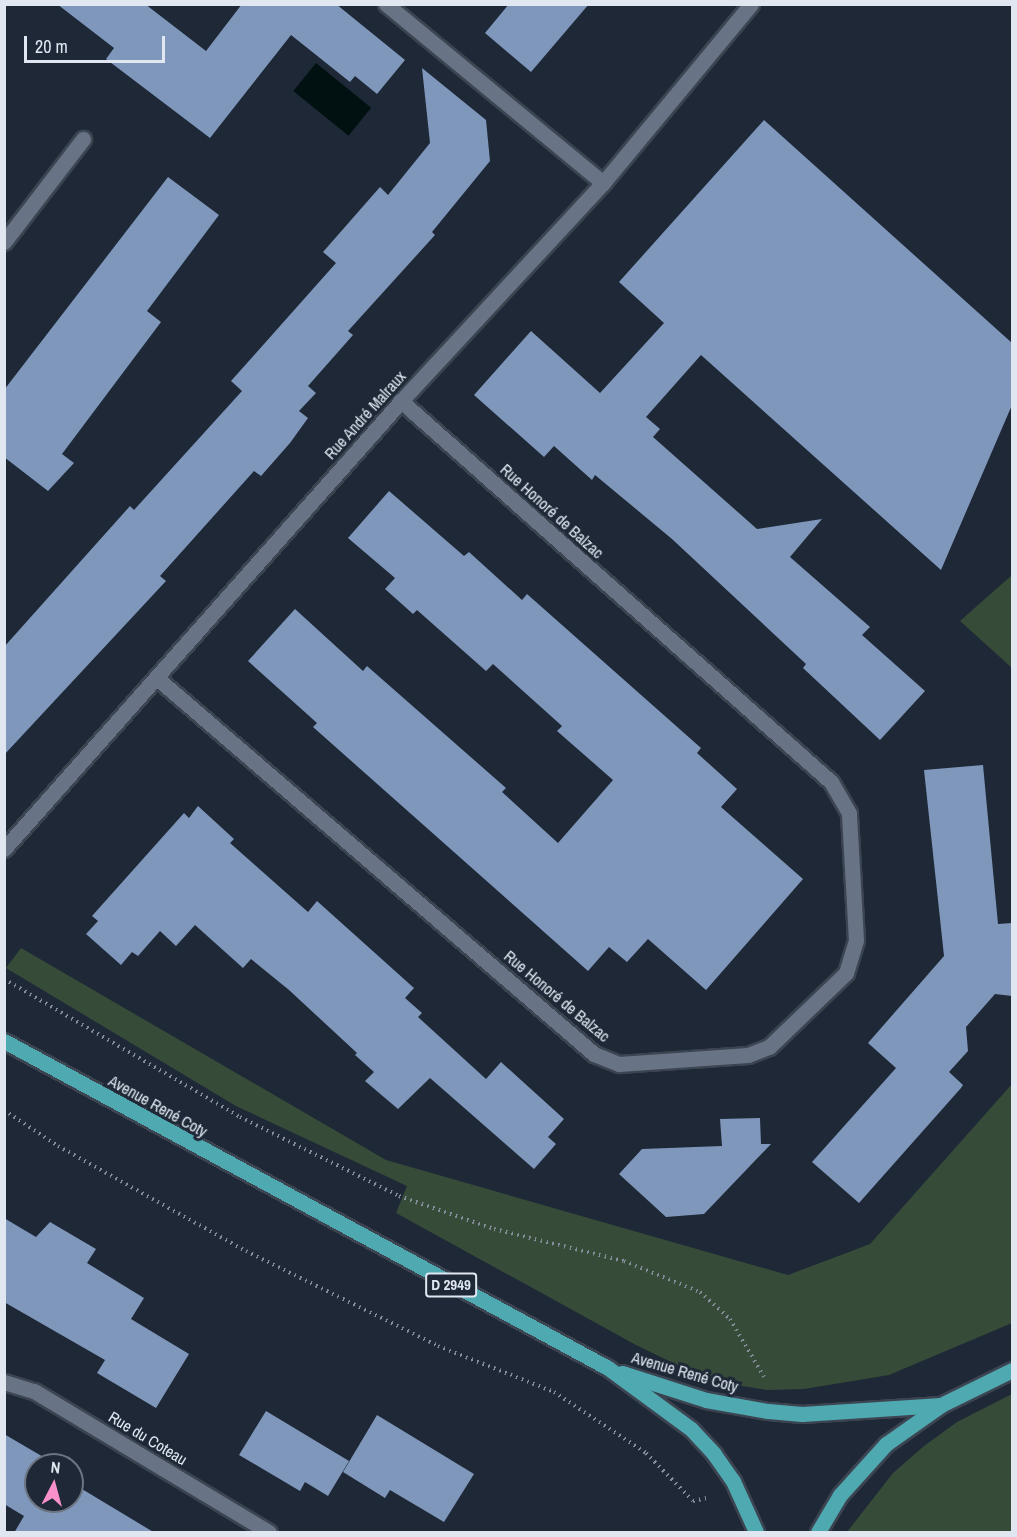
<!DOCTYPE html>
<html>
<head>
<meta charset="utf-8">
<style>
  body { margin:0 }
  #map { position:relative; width:1017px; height:1537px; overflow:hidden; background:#1e2837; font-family:"Archivo Narrow",sans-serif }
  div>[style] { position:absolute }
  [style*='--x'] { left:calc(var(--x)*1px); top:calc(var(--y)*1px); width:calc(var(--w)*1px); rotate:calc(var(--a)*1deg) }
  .green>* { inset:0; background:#364c38 }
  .water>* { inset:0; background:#011011; transform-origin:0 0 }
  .building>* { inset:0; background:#7f97bb }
  .path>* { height:4px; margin-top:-2px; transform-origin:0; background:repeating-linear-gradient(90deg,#858d9a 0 1.5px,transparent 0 6px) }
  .roads { filter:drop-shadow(2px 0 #3c4451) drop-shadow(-2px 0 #3c4451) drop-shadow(0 2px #3c4451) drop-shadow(0 -2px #3c4451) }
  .lane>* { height:15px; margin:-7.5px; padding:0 7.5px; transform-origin:7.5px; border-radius:7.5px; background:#687486 }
  .street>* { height:15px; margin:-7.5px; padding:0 7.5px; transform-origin:7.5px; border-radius:7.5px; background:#687486 }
  .primary>* { height:15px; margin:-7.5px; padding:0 7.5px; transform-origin:7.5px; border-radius:7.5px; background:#4ea9b1 }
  span { translate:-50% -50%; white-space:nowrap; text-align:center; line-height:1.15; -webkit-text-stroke:6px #1e2837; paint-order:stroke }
  .shield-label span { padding:2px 4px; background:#1e2837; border:2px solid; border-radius:4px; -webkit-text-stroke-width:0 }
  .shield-label { font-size:15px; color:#e0e7f1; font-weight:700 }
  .street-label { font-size:16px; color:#e0e7f1 }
  .frame { position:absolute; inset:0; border:6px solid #e0e7f1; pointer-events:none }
  .north { position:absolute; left:24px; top:1453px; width:60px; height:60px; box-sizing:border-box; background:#1e2837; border:2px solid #6c7481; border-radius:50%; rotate:6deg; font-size:16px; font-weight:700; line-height:24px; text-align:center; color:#e0e7f1 }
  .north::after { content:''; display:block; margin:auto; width:21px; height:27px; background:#f890cb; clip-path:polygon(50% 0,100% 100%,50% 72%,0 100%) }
  .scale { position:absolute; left:24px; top:36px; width:141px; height:27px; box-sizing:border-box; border:3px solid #e0e7f1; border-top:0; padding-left:8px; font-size:18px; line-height:21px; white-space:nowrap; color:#e0e7f1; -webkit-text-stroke:4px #1e2837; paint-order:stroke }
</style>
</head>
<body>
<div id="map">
  <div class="green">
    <i style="clip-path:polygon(1012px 575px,1012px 668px,960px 621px)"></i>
    <i style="clip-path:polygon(21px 948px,386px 1160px,788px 1275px,870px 1244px,1012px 1084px,1012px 1323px,889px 1375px,804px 1389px,767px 1390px,710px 1381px,636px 1345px,396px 1213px,407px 1186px,236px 1106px,6px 968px)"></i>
    <i style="clip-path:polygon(1012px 1394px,1012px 1532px,847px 1532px,893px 1473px,924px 1446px,957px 1422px)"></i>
  </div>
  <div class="water">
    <i style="left:316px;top:63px;width:71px;height:36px;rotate:39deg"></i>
  </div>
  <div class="building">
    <i style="clip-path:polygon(57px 4px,145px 4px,206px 51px,242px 4px,336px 4px,405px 60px,377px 94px,355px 76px,350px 82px,291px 35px,210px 138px,106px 59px,114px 48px)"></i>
    <i style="clip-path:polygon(509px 4px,589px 4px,531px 72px,485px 33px)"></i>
    <i style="clip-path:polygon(422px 68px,486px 120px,490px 161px,432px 232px,435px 235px,348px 331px,353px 335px,308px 386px,316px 393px,299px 411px,308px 418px,290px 443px,261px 476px,254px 471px,160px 576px,166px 581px,4px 755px,4px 647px,130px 506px,134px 510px,242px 391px,231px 381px,336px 263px,323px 252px,380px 187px,388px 195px,430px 143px)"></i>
    <i style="clip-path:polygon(764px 120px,1012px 343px,1012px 405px,941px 570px,701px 355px,646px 417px,660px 429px,653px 437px,757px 529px,822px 519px,790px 557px,870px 627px,862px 635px,925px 691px,880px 740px,803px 668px,806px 664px,672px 539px,595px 475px,592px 480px,554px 446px,544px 457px,474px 395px,531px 331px,600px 393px,664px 323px,619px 282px)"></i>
    <i style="clip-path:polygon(168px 177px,219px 215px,147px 311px,161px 322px,62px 454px,74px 463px,48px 491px,4px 457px,4px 390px)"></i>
    <i style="clip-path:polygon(389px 491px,464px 556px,469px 552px,522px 600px,527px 594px,701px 748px,697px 753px,737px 789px,721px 807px,803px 879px,706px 990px,648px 939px,627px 962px,609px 947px,588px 971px,313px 727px,317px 723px,248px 661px,295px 609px,363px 671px,367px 666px,506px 788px,502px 792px,558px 843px,613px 780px,557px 731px,562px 726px,493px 664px,486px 671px,417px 610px,413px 614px,385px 589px,395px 578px,348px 538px)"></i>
    <i style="clip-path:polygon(983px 765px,998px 924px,1012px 923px,1012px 996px,995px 994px,966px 1027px,968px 1051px,949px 1072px,963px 1085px,961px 1088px,859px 1203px,812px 1162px,896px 1068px,868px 1043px,944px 956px,924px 770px)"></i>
    <i style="clip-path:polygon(198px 806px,234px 839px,230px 843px,308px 912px,317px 901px,414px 988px,405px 998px,422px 1013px,418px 1017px,486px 1079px,501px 1062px,564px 1119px,548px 1137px,556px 1144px,534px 1169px,430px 1078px,398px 1109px,365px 1081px,374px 1072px,355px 1055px,357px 1053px,289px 990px,251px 959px,243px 968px,195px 925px,176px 946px,160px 931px,138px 956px,132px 952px,121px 965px,86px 934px,98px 921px,92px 916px,184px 813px,189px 818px)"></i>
    <i style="clip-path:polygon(760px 1118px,761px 1144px,771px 1144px,704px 1214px,666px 1217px,619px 1174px,642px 1149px,722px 1146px,720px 1119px)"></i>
    <i style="clip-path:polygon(4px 1218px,36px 1237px,50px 1222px,96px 1249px,87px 1263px,144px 1298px,131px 1319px,189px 1354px,156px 1408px,97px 1373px,105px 1360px,4px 1302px)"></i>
    <i style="clip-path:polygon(266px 1411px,349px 1461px,328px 1496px,305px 1482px,300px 1491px,239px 1455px)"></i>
    <i style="clip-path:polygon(377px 1415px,474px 1474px,444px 1522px,390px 1490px,385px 1498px,343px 1472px)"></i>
    <i style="clip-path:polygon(4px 1434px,57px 1465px,36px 1465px,36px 1501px,72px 1501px,72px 1483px,155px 1533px,14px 1533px,24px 1516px,4px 1504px)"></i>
  </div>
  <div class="path">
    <i style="--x:4;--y:979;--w:273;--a:30.3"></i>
    <i style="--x:240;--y:1117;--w:178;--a:26.4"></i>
    <i style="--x:399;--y:1196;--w:101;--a:19.2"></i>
    <i style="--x:494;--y:1229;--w:134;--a:13.8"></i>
    <i style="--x:624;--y:1261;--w:82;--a:22.2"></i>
    <i style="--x:700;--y:1292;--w:40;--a:42"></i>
    <i style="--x:730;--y:1319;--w:67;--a:59.6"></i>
    <i style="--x:4;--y:1110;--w:65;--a:33.7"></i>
    <i style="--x:58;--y:1146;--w:215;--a:29.2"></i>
    <i style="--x:246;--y:1251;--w:214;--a:26.3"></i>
    <i style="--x:438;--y:1346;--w:125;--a:21.6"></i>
    <i style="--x:554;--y:1392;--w:110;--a:33.5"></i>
    <i style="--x:646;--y:1453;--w:67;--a:45.6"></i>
    <i style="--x:693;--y:1501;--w:14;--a:-12"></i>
  </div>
  <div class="roads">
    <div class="lane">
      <i style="--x:386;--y:4;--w:281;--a:39.5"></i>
    </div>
    <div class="street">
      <i style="--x:4;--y:242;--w:130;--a:-52.5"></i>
      <i style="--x:158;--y:679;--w:575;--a:40.7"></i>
      <i style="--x:594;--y:1054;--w:27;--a:22"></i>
      <i style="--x:619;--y:1064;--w:129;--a:-4"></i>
      <i style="--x:748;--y:1055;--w:22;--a:-21"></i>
      <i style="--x:769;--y:1047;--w:107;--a:-43.9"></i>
      <i style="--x:846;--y:973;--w:34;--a:-73"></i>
      <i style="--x:856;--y:940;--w:127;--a:-93.2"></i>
      <i style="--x:849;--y:813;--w:36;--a:-120"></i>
      <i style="--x:831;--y:782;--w:575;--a:-138.46"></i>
      <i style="--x:4;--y:849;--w:599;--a:-48.45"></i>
      <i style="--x:401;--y:401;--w:297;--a:-47.2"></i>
      <i style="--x:603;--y:183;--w:232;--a:-50.4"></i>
      <i style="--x:4;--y:1382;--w:31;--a:17"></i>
      <i style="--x:34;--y:1391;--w:274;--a:31"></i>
    </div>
    <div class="primary">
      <i style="--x:4;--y:1041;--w:687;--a:28.43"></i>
      <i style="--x:608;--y:1368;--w:103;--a:36.3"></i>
      <i style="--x:691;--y:1429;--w:34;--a:47"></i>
      <i style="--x:714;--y:1454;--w:33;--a:55"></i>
      <i style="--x:733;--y:1481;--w:56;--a:65.7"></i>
      <i style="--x:622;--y:1373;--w:88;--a:17.8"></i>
      <i style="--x:706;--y:1400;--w:63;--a:10.1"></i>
      <i style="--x:768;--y:1411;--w:34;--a:5"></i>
      <i style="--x:802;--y:1414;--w:139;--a:-3.7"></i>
      <i style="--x:818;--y:1532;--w:43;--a:-59.3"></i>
      <i style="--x:840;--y:1495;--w:69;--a:-48"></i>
      <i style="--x:886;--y:1444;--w:67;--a:-35.3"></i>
      <i style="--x:941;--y:1405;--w:79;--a:-26.2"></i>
    </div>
  </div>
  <div class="shield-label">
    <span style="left:451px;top:1285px">D 2949</span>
  </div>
  <div class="street-label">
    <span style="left:365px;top:415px;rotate:-48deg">Rue André Malraux</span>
    <span style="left:552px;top:511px;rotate:42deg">Rue Honoré de Balzac</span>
    <span style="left:557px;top:996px;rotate:40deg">Rue Honoré de Balzac</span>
    <span style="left:158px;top:1106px;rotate:29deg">Avenue René Coty</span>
    <span style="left:685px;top:1372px;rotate:16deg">Avenue René Coty</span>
    <span style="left:148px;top:1438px;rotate:31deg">Rue du Coteau</span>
  </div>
  <div class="frame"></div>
  <div class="north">N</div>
  <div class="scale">20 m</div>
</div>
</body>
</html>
